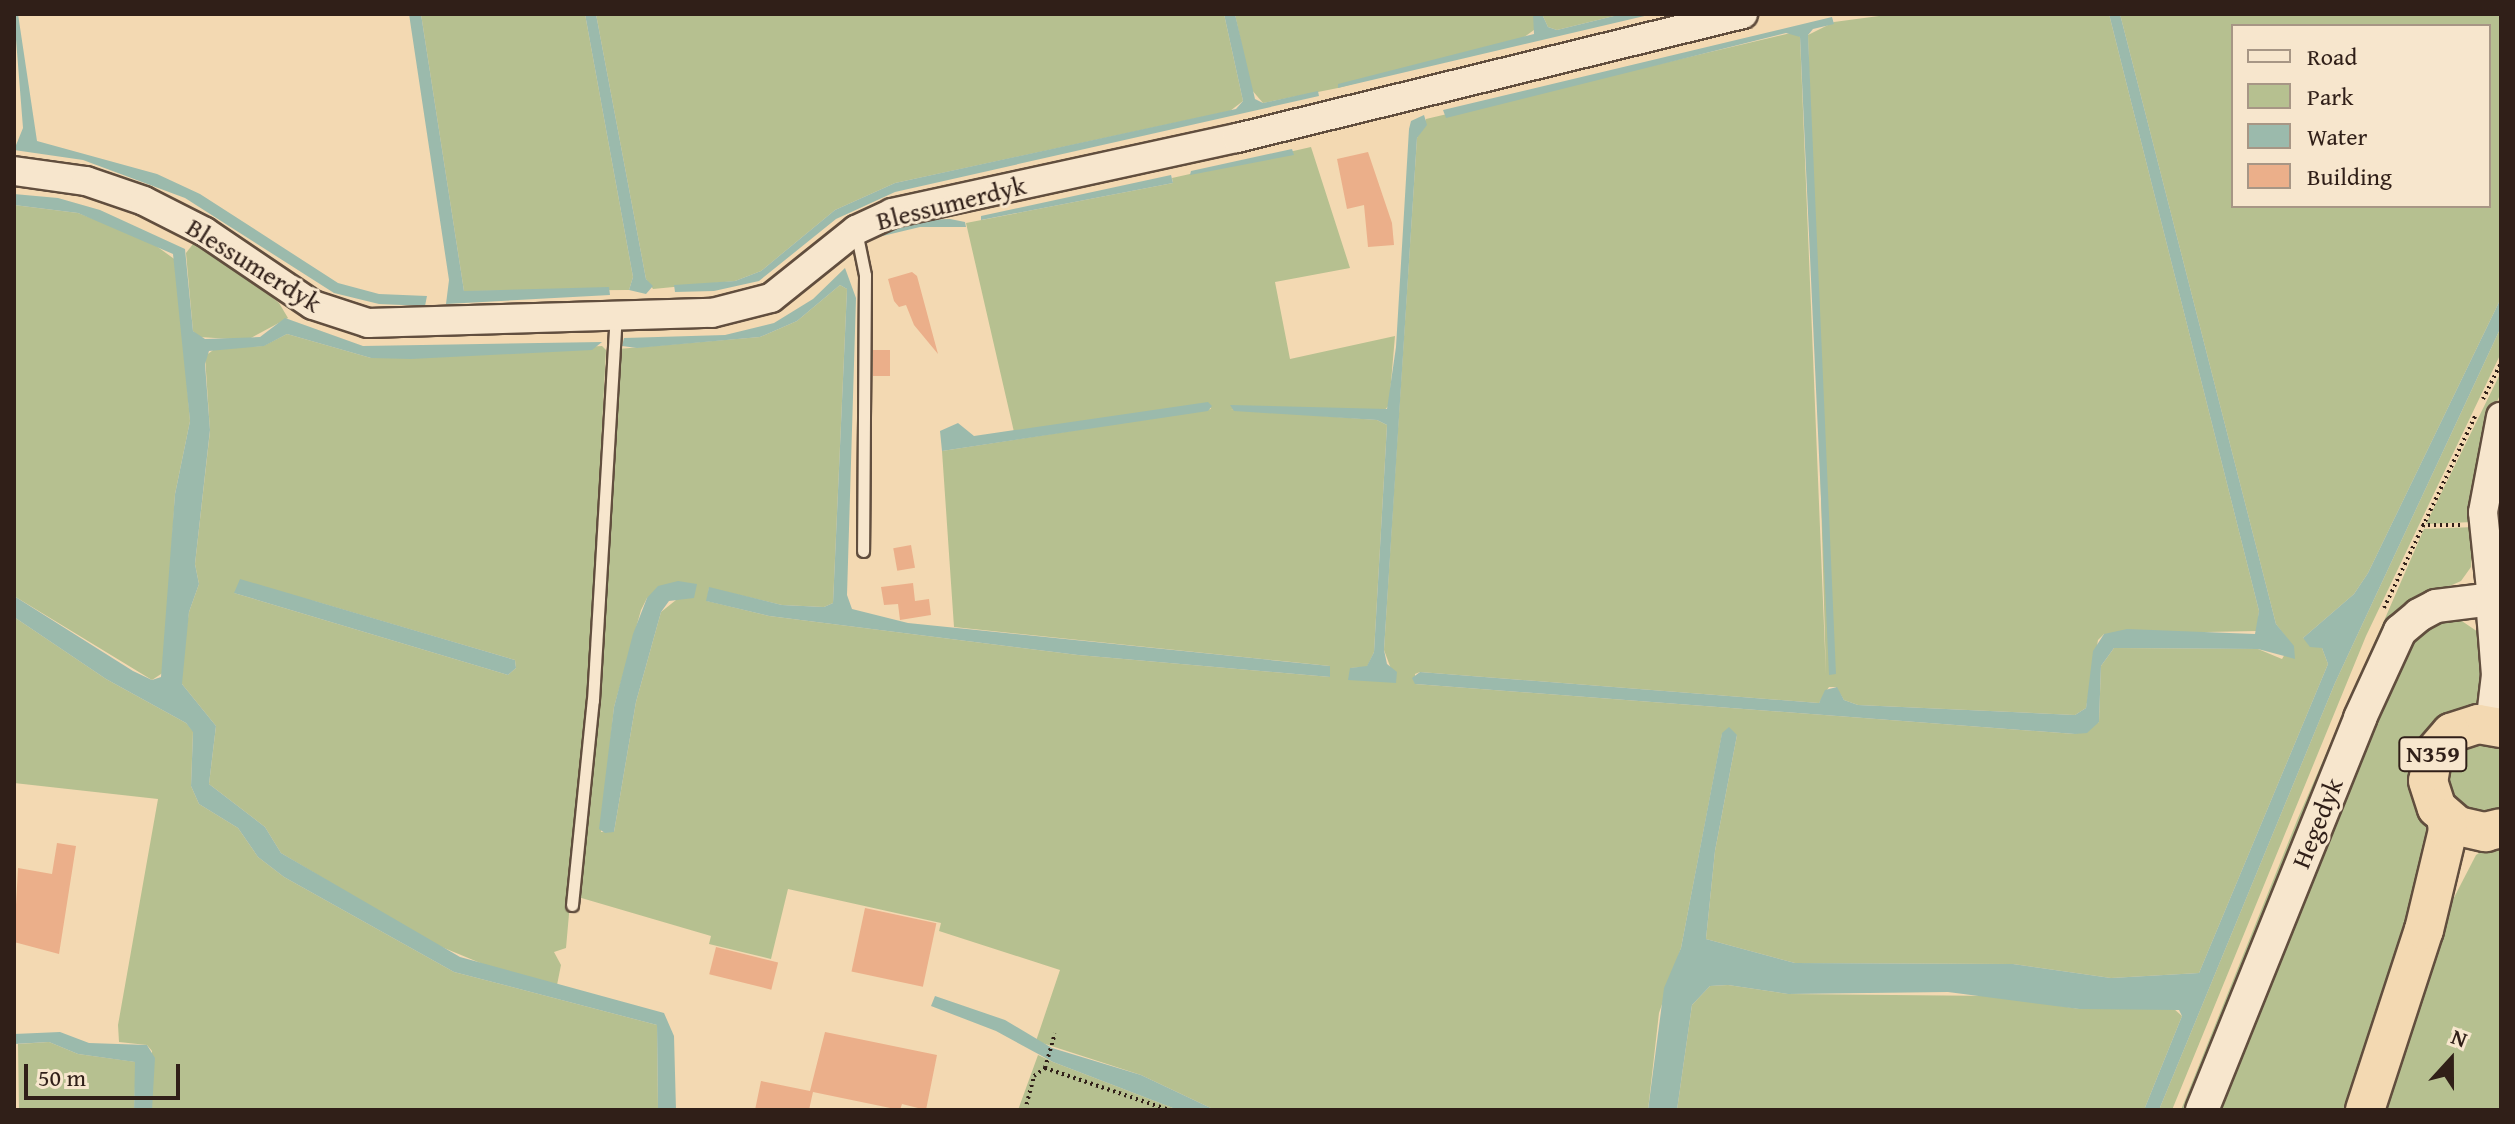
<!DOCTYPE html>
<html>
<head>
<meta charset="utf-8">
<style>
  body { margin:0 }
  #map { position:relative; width:2515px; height:1124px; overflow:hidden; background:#f3d9b2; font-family:"Gentium Book Plus",serif }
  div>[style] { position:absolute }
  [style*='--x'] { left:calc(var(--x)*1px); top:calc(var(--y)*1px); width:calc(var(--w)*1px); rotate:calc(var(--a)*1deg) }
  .green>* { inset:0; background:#b6c090 }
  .water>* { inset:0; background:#9bbaac }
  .building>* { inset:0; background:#ebaf8a; transform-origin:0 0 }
  .path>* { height:4px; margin-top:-2px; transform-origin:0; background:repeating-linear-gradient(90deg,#301f18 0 2px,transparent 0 6px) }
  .roads { filter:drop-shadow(2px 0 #614e3e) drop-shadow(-2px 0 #614e3e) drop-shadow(0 2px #614e3e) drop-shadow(0 -2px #614e3e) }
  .service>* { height:11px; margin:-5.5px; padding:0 5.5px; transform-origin:5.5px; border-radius:5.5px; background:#f7e6cd }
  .tertiary>* { height:28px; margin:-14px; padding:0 14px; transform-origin:14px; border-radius:14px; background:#f7e6cd }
  .secondary>* { height:32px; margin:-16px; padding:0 16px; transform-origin:16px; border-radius:16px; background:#f7e6cd }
  .trunk>* { height:38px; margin:-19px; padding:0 19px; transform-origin:19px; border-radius:19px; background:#f3d9b2 }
  span { translate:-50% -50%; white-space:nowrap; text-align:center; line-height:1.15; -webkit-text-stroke:6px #f7e6cd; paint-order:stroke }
  .shield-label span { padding:2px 6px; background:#f7e6cd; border:2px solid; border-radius:6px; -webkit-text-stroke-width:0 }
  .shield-label { font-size:24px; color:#301f18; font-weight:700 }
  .street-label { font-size:26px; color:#301f18 }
  .frame { position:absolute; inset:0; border:16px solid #301f18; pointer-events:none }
  .legend { position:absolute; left:2231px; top:24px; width:260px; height:184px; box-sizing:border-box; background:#f7e6cd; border:2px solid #a79685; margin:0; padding:10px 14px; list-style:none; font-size:24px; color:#301f18 }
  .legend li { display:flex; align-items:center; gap:16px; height:40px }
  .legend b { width:40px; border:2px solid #a79685 }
  .north { position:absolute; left:2411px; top:1020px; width:80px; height:80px; -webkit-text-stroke:6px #f7e6cd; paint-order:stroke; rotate:21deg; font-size:22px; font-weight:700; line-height:32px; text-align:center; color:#301f18 }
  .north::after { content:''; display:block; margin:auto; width:28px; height:36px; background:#301f18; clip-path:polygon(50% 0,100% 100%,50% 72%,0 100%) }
  .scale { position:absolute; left:24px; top:1064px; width:156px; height:36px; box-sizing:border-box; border:4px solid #301f18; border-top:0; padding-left:10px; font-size:24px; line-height:28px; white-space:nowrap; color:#301f18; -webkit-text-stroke:6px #f7e6cd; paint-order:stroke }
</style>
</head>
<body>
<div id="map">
  <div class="green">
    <i style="clip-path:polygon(421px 14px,585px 14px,633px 277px,629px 290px,464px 291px)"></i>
    <i style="clip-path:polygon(596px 14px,1224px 14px,1243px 101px,1230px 111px,895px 183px,835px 210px,761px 271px,735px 281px,653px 289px,646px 279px)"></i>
    <i style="clip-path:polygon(1235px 14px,1533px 14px,1538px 27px,1523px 38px,1338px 88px,1263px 103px,1251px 89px)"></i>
    <i style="clip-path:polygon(1542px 14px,1622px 14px,1557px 30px,1548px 27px)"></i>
    <i style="clip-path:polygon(evenodd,1894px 14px,2109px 14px,2259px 611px,2257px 631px,2104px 634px,2098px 640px,2086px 708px,2075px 715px,1858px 705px,1844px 700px,1836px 687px,1829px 687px,1819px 703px,1420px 672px,1415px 674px,1415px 684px,2075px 734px,2099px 722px,2101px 666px,2114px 648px,2258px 649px,2282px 659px,2291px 644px,2276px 624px,2120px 14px,2501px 14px,2501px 298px,2368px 573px,2354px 594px,2303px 638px,2322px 648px,2328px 664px,2199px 973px,2111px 978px,2013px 964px,1795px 963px,1706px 939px,1715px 851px,1737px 735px,1722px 734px,1681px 948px,1659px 1013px,1648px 1110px,1215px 1110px,1141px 1075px,1036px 1041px,1060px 970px,939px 931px,941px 923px,788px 889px,771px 959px,709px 944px,711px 936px,578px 897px,599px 703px,618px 349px,760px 337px,797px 321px,840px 285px,847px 289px,833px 603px,824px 607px,782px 605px,709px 588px,707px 601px,769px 616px,1078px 655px,1330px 677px,1330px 666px,954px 627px,942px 451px,1211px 409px,1208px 403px,1014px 432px,966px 223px,1173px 183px,1172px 178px,1311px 147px,1350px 268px,1275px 282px,1290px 359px,1395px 336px,1389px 405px,1384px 411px,1230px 409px,1377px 420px,1387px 425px,1374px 652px,1367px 667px,1350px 668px,1391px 669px,1384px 650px,1394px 490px,1417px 138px,1426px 119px,1795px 32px,1800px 37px,1826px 675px,1808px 35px,1834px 22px,1894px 14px,2233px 26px,2489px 26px,2489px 206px,2233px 206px,2233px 26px,1894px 14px,696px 584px,661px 612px,636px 702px,614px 832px,601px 832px,614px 707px,641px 610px,647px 598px,696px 584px)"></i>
    <i style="clip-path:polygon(14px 205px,78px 213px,148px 240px,177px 261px,190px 421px,175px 494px,164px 672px,152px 680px,14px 596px)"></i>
    <i style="clip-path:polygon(193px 244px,250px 279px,279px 303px,288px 318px,247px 340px,199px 337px,193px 331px,186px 253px)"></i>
    <i style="clip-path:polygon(2501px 327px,2501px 353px,2366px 636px,2172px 1110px,2159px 1110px,2335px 683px)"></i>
    <i style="clip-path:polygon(evenodd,287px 334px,371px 358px,602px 346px,606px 350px,588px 699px,566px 948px,554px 952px,561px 965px,557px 985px,490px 967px,432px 943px,281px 853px,265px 827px,209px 784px,216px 726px,182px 684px,180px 670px,189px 612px,199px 584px,195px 564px,210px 431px,205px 356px,216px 348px,263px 346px,287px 334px,234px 593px,314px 601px,515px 660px,516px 668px,508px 675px,234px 593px)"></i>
    <i style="clip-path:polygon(2501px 372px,2501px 392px,2480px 444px,2473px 522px,2426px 524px)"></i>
    <i style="clip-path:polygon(2474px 527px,2471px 567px,2461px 581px,2434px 593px,2191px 1110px,2181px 1110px,2298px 818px,2424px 529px)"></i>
    <i style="clip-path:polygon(14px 617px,106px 679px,186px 723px,193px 731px,191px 786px,199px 804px,238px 828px,258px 857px,284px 877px,454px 972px,657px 1025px,658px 1110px,152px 1110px,152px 1051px,147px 1045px,119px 1042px,118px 1025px,158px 799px,14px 783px)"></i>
    <i style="clip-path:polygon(2456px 617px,2478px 632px,2485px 649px,2480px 704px,2455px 719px,2434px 839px,2349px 1110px,2214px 1110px,2406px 646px,2426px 625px)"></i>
    <i style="clip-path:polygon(2470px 742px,2501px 746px,2501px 810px,2488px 815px,2459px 808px,2444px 782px,2448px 762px)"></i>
    <i style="clip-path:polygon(2501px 839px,2500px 1110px,2379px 1110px,2446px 913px,2476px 855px)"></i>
    <i style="clip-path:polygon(1728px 985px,1788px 994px,1999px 996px,2079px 1009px,2174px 1009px,2182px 1016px,2144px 1110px,1677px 1110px,1692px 1005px,1710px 986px)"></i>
    <i style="clip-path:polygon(49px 1042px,78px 1054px,136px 1062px,134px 1110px,19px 1110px,18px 1044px)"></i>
    <i style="clip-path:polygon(1038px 1055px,1053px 1062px,1178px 1110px,1018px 1110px)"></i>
  </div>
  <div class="water">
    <i style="clip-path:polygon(14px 14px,18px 14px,37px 141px,157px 174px,200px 194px,338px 283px,379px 294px,427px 296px,425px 306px,379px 304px,334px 293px,185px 198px,83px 160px,14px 150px,23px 128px)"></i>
    <i style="clip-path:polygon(409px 14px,421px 14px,464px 291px,609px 287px,610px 295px,446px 304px,449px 280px)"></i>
    <i style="clip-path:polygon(585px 14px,596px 14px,646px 279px,653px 286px,646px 294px,629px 290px,633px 277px)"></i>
    <i style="clip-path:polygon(1224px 14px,1235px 14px,1255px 99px,1263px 103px,1318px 91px,1319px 96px,895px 192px,836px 219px,759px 281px,714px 291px,675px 292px,674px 285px,735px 281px,761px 271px,835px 210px,895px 183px,1236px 109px,1243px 101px)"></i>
    <i style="clip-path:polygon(1533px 14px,1542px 14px,1548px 27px,1557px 30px,1622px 14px,1653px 14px,1338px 88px,1338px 84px,1534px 34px)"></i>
    <i style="clip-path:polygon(2109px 14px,2120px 14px,2276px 624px,2294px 646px,2295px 659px,2258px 649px,2114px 648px,2101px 666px,2099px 722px,2087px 733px,2075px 734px,1415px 684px,1412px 678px,1420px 672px,1819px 703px,1825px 690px,1837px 687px,1844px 700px,1858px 705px,2075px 715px,2086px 708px,2093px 651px,2104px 634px,2127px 629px,2255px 634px,2259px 611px)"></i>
    <i style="clip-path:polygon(1832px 17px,1834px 24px,1813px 29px,1808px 35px,1836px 674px,1829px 675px,1800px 37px,1786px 33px,1446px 118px,1443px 110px)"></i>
    <i style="clip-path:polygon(1424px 115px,1427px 125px,1417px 138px,1384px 650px,1387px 664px,1397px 672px,1396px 683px,1348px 680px,1350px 668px,1367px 666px,1374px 652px,1387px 425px,1377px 420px,1234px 411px,1230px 405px,1387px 409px,1396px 347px,1409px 129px,1411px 121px)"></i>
    <i style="clip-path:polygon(1292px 149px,1294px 155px,1190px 175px,1191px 171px)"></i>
    <i style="clip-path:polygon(1171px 175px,1173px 183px,981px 220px,981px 216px)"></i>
    <i style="clip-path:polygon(14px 194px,58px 198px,100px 210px,185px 249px,193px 331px,205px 339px,260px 337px,285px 318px,363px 346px,602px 342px,592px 350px,411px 359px,371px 358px,287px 334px,264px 346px,209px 351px,205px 364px,210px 430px,195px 564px,199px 584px,189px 612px,182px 684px,216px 726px,209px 784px,265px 827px,281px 853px,460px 957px,664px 1013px,674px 1036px,676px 1110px,658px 1110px,657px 1025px,454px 972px,284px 877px,258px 857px,238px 828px,199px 804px,191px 786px,193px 732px,186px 723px,106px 679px,14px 617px,14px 596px,133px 671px,152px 680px,161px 677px,175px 494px,190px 421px,173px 254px,78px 213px,14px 205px)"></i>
    <i style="clip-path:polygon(950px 219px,965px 222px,966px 227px,920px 227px,870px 239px,919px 220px)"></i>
    <i style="clip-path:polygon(845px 268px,856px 298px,847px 595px,852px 609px,908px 623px,1330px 666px,1330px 677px,1078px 655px,769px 616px,706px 601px,709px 587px,782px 605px,824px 607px,833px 603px,847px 289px,840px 285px,797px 321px,760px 337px,637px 348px,622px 346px,624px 338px,725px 335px,774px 323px,813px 299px)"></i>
    <i style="clip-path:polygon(2501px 298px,2501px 327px,2335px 683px,2159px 1110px,2144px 1110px,2182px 1016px,2179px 1010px,2079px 1009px,1948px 992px,1788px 994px,1728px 985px,1710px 986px,1692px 1005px,1677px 1110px,1648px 1110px,1664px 988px,1681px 948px,1722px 733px,1729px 727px,1737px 735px,1715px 851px,1706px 939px,1795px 963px,2013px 964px,2111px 978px,2199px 973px,2328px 664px,2322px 648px,2310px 647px,2303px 638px,2354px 594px,2368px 573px)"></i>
    <i style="clip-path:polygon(1208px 402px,1212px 406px,1208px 411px,942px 451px,940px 431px,958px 423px,974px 436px)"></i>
    <i style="clip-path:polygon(240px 579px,515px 660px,516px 668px,508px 675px,234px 593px)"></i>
    <i style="clip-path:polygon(678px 581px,697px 584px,694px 598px,669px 601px,661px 612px,636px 702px,614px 832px,605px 833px,599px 829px,614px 707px,633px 634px,647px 598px,658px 586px)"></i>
    <i style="clip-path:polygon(935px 996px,1005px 1020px,1052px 1048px,1141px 1075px,1215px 1110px,1178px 1110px,1053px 1062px,996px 1031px,931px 1006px)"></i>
    <i style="clip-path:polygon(60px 1032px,89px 1043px,147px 1045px,155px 1058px,152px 1110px,134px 1110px,135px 1062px,78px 1054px,49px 1042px,14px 1044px,14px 1034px)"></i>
  </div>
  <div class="building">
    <i style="clip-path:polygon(1368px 152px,1392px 223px,1394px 245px,1368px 247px,1364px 205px,1347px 209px,1337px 159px)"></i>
    <i style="clip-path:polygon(912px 272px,917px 276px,938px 354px,914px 325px,906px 305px,899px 307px,894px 301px,888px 279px)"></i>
    <i style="left:873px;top:350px;width:17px;height:26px"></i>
    <i style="left:911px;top:545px;width:23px;height:18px;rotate:80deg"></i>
    <i style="clip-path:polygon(913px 583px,915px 601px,929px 599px,931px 615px,900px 620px,898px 604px,884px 605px,881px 587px)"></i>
    <i style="clip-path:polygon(57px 843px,76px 846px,59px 954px,14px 942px,18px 868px,52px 874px)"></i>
    <i style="left:865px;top:908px;width:73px;height:65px;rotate:12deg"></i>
    <i style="left:716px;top:947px;width:64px;height:28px;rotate:14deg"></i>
    <i style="clip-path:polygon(825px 1032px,937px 1055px,926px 1110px,902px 1104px,900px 1110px,813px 1092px,809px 1110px,755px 1110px,761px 1081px,810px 1091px)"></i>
  </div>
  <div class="path">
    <i style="--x:2483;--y:399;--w:40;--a:-63.4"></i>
    <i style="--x:2422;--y:525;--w:41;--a:0"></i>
    <i style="--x:2384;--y:608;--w:215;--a:-64.6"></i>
    <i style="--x:1045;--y:1068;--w:36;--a:-74"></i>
    <i style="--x:1025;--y:1110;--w:35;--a:-75"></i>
    <i style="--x:1034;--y:1076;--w:14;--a:-36"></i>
    <i style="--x:1045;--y:1068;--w:131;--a:18.7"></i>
  </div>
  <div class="roads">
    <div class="service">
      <i style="--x:856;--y:231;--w:45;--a:78.4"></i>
      <i style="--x:865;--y:275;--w:276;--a:90.4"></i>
      <i style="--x:572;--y:905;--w:206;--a:-84.2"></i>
      <i style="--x:593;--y:700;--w:384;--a:-86.6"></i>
    </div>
    <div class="tertiary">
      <i style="--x:14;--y:171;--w:73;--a:7.9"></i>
      <i style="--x:86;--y:181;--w:61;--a:19"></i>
      <i style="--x:144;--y:201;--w:68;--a:26.9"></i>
      <i style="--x:205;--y:232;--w:130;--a:34.1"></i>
      <i style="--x:313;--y:305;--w:58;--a:18.1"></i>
      <i style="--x:368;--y:323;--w:344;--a:-1.7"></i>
      <i style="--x:712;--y:313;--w:61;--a:-14.3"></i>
      <i style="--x:771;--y:298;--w:109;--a:-38.7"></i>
      <i style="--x:856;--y:230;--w:40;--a:-25"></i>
      <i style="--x:892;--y:213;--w:353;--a:-12.3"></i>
      <i style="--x:1237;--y:138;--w:521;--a:-13.77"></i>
      <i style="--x:2492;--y:599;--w:87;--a:-95.9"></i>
      <i style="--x:2483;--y:512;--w:97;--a:-79.3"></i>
    </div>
    <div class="secondary">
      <i style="--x:2202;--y:1110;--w:423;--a:-68"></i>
      <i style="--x:2360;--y:718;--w:96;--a:-65.3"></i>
      <i style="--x:2400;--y:631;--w:25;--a:-40"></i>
      <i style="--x:2419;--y:615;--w:19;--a:-28"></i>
      <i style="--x:2436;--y:606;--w:56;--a:-7.1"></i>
      <i style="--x:2492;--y:599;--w:76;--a:85.5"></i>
      <i style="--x:2498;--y:675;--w:50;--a:96.8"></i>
    </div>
    <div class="trunk">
      <i style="--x:2501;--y:728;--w:23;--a:-170"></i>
      <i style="--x:2478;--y:724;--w:28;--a:162"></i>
      <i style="--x:2451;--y:733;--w:28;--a:131"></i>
      <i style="--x:2433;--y:754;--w:27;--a:100"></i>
      <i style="--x:2428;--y:781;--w:28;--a:72"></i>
      <i style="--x:2437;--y:808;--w:28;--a:41"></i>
      <i style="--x:2458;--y:826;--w:28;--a:13"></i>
      <i style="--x:2485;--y:832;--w:16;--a:-14"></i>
      <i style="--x:2365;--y:1110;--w:189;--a:-71.9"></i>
      <i style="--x:2424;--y:930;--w:103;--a:-76.5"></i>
      <i style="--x:2448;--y:830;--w:12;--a:-99"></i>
    </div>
  </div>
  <div class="shield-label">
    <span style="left:2433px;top:754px">N359</span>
  </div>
  <div class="street-label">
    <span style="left:951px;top:203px;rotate:-14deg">Blessumerdyk</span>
    <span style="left:254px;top:265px;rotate:32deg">Blessumerdyk</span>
    <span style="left:2317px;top:823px;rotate:-68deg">Hegedyk</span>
  </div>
  <div class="frame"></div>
  <ul class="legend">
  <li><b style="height:10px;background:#f7e6cd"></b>Road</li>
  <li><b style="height:22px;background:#b6c090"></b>Park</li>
  <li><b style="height:22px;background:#9bbaac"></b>Water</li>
  <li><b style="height:22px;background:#ebaf8a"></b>Building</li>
  </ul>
  <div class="north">N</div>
  <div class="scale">50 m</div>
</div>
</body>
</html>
